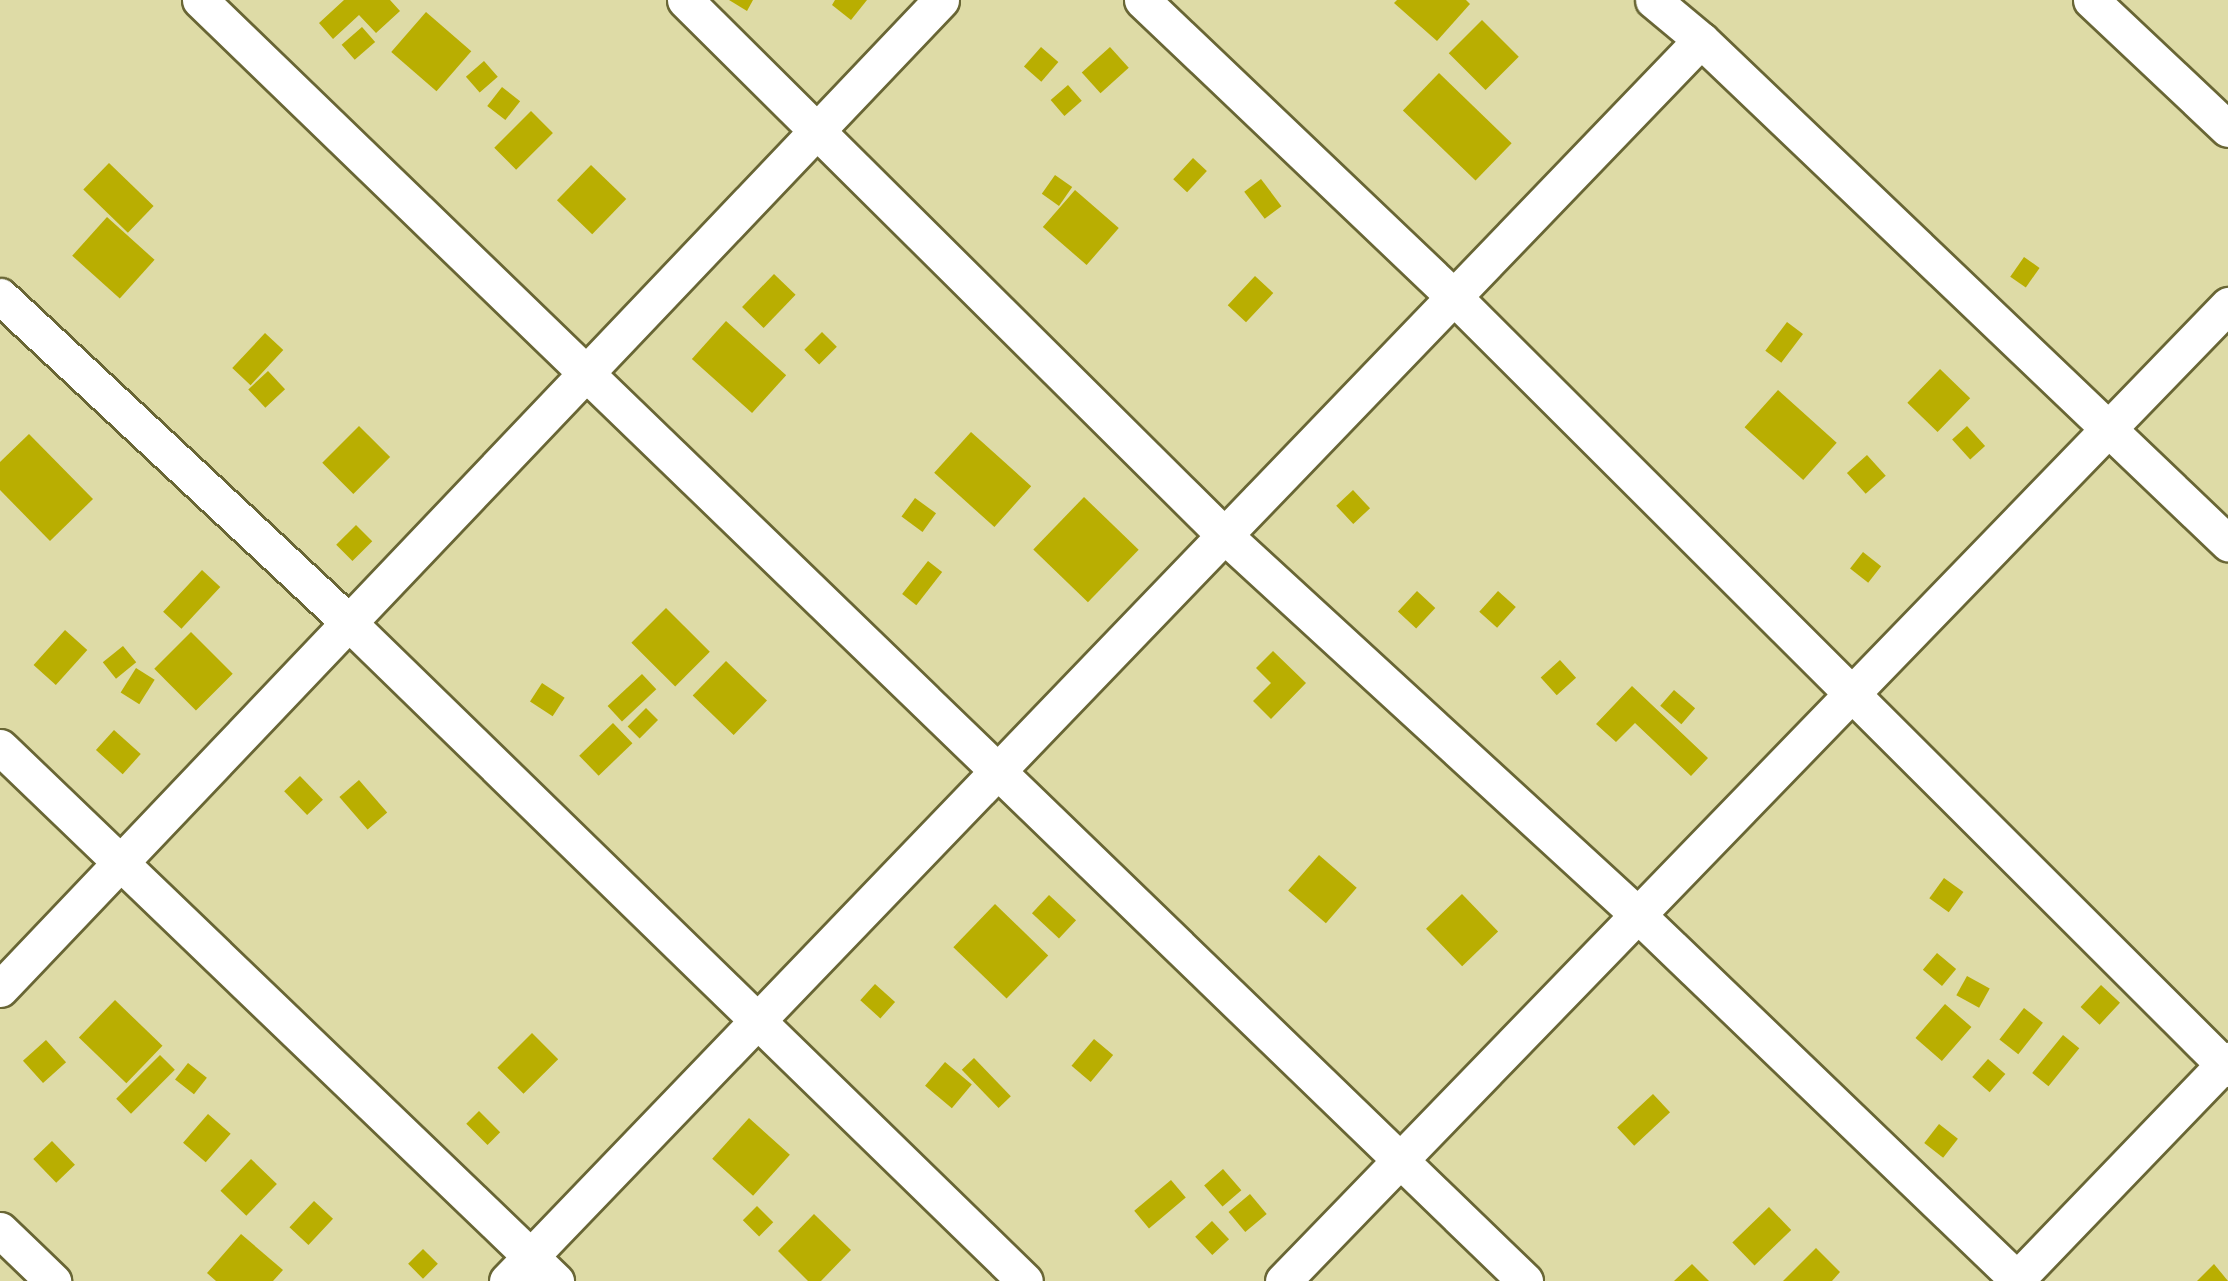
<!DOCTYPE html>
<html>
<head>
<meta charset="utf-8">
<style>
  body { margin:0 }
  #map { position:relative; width:2228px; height:1281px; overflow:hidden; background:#dedba6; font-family:"Roboto Serif",serif }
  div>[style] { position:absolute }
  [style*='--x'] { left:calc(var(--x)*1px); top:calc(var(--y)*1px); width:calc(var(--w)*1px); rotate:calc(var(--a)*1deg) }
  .building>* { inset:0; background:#b9ae01; transform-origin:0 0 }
  .roads { filter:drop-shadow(2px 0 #696635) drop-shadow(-2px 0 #696635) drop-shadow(0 2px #696635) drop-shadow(0 -2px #696635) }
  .minor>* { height:35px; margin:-17.5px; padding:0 17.5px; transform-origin:17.5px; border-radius:17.5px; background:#fff }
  span { translate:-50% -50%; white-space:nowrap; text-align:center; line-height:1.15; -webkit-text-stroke:6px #dedba6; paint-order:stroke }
</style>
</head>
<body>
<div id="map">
  <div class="building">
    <i style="clip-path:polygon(344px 0,390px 0,400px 11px,376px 33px,359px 15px,333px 39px,319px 23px)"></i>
    <i style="clip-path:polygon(729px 0,753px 0,747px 11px)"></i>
    <i style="clip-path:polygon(835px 0,867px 0,851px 20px,832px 5px)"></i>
    <i style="clip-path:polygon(1397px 0,1466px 0,1470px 4px,1437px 41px,1394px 3px)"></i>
    <i style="left:426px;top:12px;width:60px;height:53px;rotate:41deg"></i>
    <i style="left:1482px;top:20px;width:52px;height:47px;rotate:45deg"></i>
    <i style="left:362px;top:27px;width:20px;height:27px;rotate:49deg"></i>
    <i style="left:1041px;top:47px;width:23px;height:26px;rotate:41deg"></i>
    <i style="left:1110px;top:47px;width:28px;height:38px;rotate:48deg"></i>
    <i style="left:484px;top:61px;width:21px;height:24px;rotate:49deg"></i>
    <i style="left:1439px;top:73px;width:101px;height:52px;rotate:44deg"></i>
    <i style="left:1068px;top:85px;width:21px;height:23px;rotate:49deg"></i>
    <i style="left:502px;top:87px;width:23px;height:24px;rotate:38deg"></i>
    <i style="left:531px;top:111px;width:31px;height:52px;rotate:45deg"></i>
    <i style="left:1193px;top:158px;width:19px;height:29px;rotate:43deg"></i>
    <i style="left:109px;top:163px;width:62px;height:37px;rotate:44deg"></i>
    <i style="left:591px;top:165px;width:49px;height:49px;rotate:44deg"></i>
    <i style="left:1055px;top:175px;width:21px;height:23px;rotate:35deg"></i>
    <i style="left:1261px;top:179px;width:34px;height:21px;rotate:53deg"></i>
    <i style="left:1075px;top:190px;width:58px;height:49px;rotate:41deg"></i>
    <i style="left:107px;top:217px;width:64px;height:52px;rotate:42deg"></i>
    <i style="left:2024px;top:257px;width:19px;height:24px;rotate:35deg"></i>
    <i style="left:774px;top:274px;width:30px;height:46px;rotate:44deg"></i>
    <i style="left:1255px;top:276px;width:25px;height:40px;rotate:43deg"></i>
    <i style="left:726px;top:321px;width:81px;height:51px;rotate:42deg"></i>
    <i style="left:1787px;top:322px;width:20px;height:36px;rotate:37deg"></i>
    <i style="left:822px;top:332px;width:21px;height:25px;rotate:45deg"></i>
    <i style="left:265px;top:333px;width:25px;height:48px;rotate:43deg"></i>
    <i style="left:1940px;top:369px;width:42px;height:47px;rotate:44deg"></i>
    <i style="left:268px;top:371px;width:25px;height:27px;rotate:47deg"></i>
    <i style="left:1778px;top:390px;width:79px;height:50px;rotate:42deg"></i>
    <i style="left:359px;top:426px;width:44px;height:52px;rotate:45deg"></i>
    <i style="left:1967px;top:426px;width:27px;height:20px;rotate:48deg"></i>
    <i style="left:971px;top:432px;width:81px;height:55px;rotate:42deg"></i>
    <i style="clip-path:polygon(29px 434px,93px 499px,50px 541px,0 490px,0 462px)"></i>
    <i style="left:1867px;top:455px;width:28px;height:27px;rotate:48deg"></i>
    <i style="left:1353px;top:490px;width:25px;height:23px;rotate:47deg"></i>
    <i style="left:1084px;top:497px;width:76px;height:73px;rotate:44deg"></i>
    <i style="left:915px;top:498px;width:26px;height:23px;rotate:36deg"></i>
    <i style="left:356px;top:525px;width:23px;height:28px;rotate:45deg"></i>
    <i style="left:1863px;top:552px;width:23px;height:21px;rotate:38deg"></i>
    <i style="left:928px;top:561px;width:18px;height:42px;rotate:38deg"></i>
    <i style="left:202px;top:570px;width:25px;height:57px;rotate:43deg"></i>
    <i style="left:1417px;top:591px;width:25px;height:28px;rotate:43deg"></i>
    <i style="left:1498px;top:591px;width:24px;height:28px;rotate:42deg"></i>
    <i style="left:666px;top:608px;width:62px;height:49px;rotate:45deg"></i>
    <i style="left:65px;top:630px;width:30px;height:47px;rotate:42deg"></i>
    <i style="left:191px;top:632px;width:59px;height:52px;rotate:45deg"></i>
    <i style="left:123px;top:646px;width:21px;height:26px;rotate:51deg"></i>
    <i style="clip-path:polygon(1273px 651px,1306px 683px,1271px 719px,1253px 701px,1271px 683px,1256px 668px)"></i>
    <i style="left:1560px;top:660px;width:24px;height:26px;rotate:48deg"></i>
    <i style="left:726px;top:661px;width:57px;height:48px;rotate:44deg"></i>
    <i style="left:136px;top:668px;width:22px;height:29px;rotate:32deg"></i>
    <i style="left:642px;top:674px;width:21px;height:47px;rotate:47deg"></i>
    <i style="left:542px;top:683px;width:27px;height:22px;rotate:33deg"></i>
    <i style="clip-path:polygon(1632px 686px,1708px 758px,1691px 776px,1635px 723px,1616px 742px,1596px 724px)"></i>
    <i style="left:1674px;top:690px;width:28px;height:21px;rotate:41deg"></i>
    <i style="left:646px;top:708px;width:17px;height:26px;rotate:45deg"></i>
    <i style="left:613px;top:723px;width:28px;height:47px;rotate:46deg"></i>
    <i style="left:114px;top:730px;width:36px;height:27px;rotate:42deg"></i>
    <i style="left:300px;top:776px;width:33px;height:22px;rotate:46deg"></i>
    <i style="left:359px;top:780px;width:43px;height:26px;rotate:49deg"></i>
    <i style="left:1319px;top:855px;width:50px;height:47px;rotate:41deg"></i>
    <i style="left:1944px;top:878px;width:24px;height:25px;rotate:36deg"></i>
    <i style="left:1462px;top:894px;width:52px;height:50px;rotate:46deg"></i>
    <i style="left:1049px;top:895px;width:37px;height:25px;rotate:43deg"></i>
    <i style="left:995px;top:904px;width:74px;height:60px;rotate:44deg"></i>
    <i style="left:1937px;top:953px;width:25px;height:22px;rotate:40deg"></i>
    <i style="left:1967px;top:976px;width:26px;height:22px;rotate:29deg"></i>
    <i style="left:875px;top:984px;width:27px;height:22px;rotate:42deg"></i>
    <i style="left:2101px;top:985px;width:26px;height:30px;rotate:43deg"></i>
    <i style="left:115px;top:1000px;width:66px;height:52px;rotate:44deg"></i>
    <i style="left:1945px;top:1004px;width:35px;height:45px;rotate:41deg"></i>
    <i style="left:2024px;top:1008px;width:24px;height:40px;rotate:38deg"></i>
    <i style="left:532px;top:1033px;width:37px;height:49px;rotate:45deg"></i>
    <i style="left:2063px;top:1035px;width:21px;height:49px;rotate:39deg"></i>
    <i style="left:1094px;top:1039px;width:25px;height:35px;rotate:40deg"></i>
    <i style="left:46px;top:1040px;width:30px;height:31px;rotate:48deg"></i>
    <i style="left:160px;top:1055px;width:21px;height:62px;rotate:45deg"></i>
    <i style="left:974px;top:1058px;width:53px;height:17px;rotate:46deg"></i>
    <i style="left:1988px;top:1059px;width:23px;height:24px;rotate:41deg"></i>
    <i style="left:945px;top:1062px;width:35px;height:31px;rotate:40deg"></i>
    <i style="left:188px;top:1063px;width:24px;height:21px;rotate:38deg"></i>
    <i style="left:1653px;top:1094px;width:25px;height:49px;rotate:47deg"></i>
    <i style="left:479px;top:1111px;width:30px;height:18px;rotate:45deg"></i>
    <i style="left:208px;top:1114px;width:30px;height:38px;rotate:41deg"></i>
    <i style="left:749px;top:1118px;width:55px;height:55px;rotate:42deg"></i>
    <i style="left:1939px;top:1124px;width:24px;height:24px;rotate:38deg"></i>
    <i style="left:52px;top:1141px;width:33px;height:26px;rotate:46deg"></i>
    <i style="left:251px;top:1159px;width:36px;height:44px;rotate:44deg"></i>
    <i style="left:1223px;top:1169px;width:28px;height:25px;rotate:49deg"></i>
    <i style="left:1171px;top:1180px;width:23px;height:48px;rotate:50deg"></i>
    <i style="left:1250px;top:1194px;width:26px;height:28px;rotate:50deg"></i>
    <i style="left:314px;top:1201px;width:26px;height:36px;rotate:43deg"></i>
    <i style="left:757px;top:1206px;width:23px;height:20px;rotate:45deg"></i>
    <i style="left:1769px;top:1207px;width:32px;height:51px;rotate:46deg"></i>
    <i style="clip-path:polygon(814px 1214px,851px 1250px,821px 1281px,808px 1281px,778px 1251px)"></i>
    <i style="left:1212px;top:1221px;width:25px;height:23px;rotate:47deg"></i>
    <i style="clip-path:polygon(241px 1234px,283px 1270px,273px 1281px,216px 1281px,207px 1273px)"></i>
    <i style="clip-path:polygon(1816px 1248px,1840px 1272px,1832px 1281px,1783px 1281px)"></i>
    <i style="left:423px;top:1249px;width:21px;height:21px;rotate:45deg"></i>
    <i style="clip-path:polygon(1692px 1264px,1709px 1281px,1674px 1281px)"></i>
    <i style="clip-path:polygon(2214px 1264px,2228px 1281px,2197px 1281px)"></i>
  </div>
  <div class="roads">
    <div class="minor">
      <i style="--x:200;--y:0;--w:1843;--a:44.03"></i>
      <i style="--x:685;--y:0;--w:759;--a:44.79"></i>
      <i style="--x:1224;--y:535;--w:563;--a:42.55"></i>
      <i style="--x:1639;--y:916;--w:527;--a:43.85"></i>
      <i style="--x:1142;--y:0;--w:431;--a:43.6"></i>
      <i style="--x:1454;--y:297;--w:1093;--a:44.93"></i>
      <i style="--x:1653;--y:0;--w:62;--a:39.8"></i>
      <i style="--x:1701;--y:40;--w:729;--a:43.67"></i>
      <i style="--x:2091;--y:0;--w:188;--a:43.3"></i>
      <i style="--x:0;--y:296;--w:478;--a:43.1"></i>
      <i style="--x:349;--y:623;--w:943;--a:44.23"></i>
      <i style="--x:0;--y:747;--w:771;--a:43.84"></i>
      <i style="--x:0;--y:989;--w:1365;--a:-46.42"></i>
      <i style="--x:0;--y:1230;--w:74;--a:43.9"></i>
      <i style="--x:507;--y:1281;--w:1722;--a:-46.11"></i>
      <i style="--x:1283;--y:1281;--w:1359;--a:-45.92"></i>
      <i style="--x:2015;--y:1281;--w:307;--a:-46.1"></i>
    </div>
  </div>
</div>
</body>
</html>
